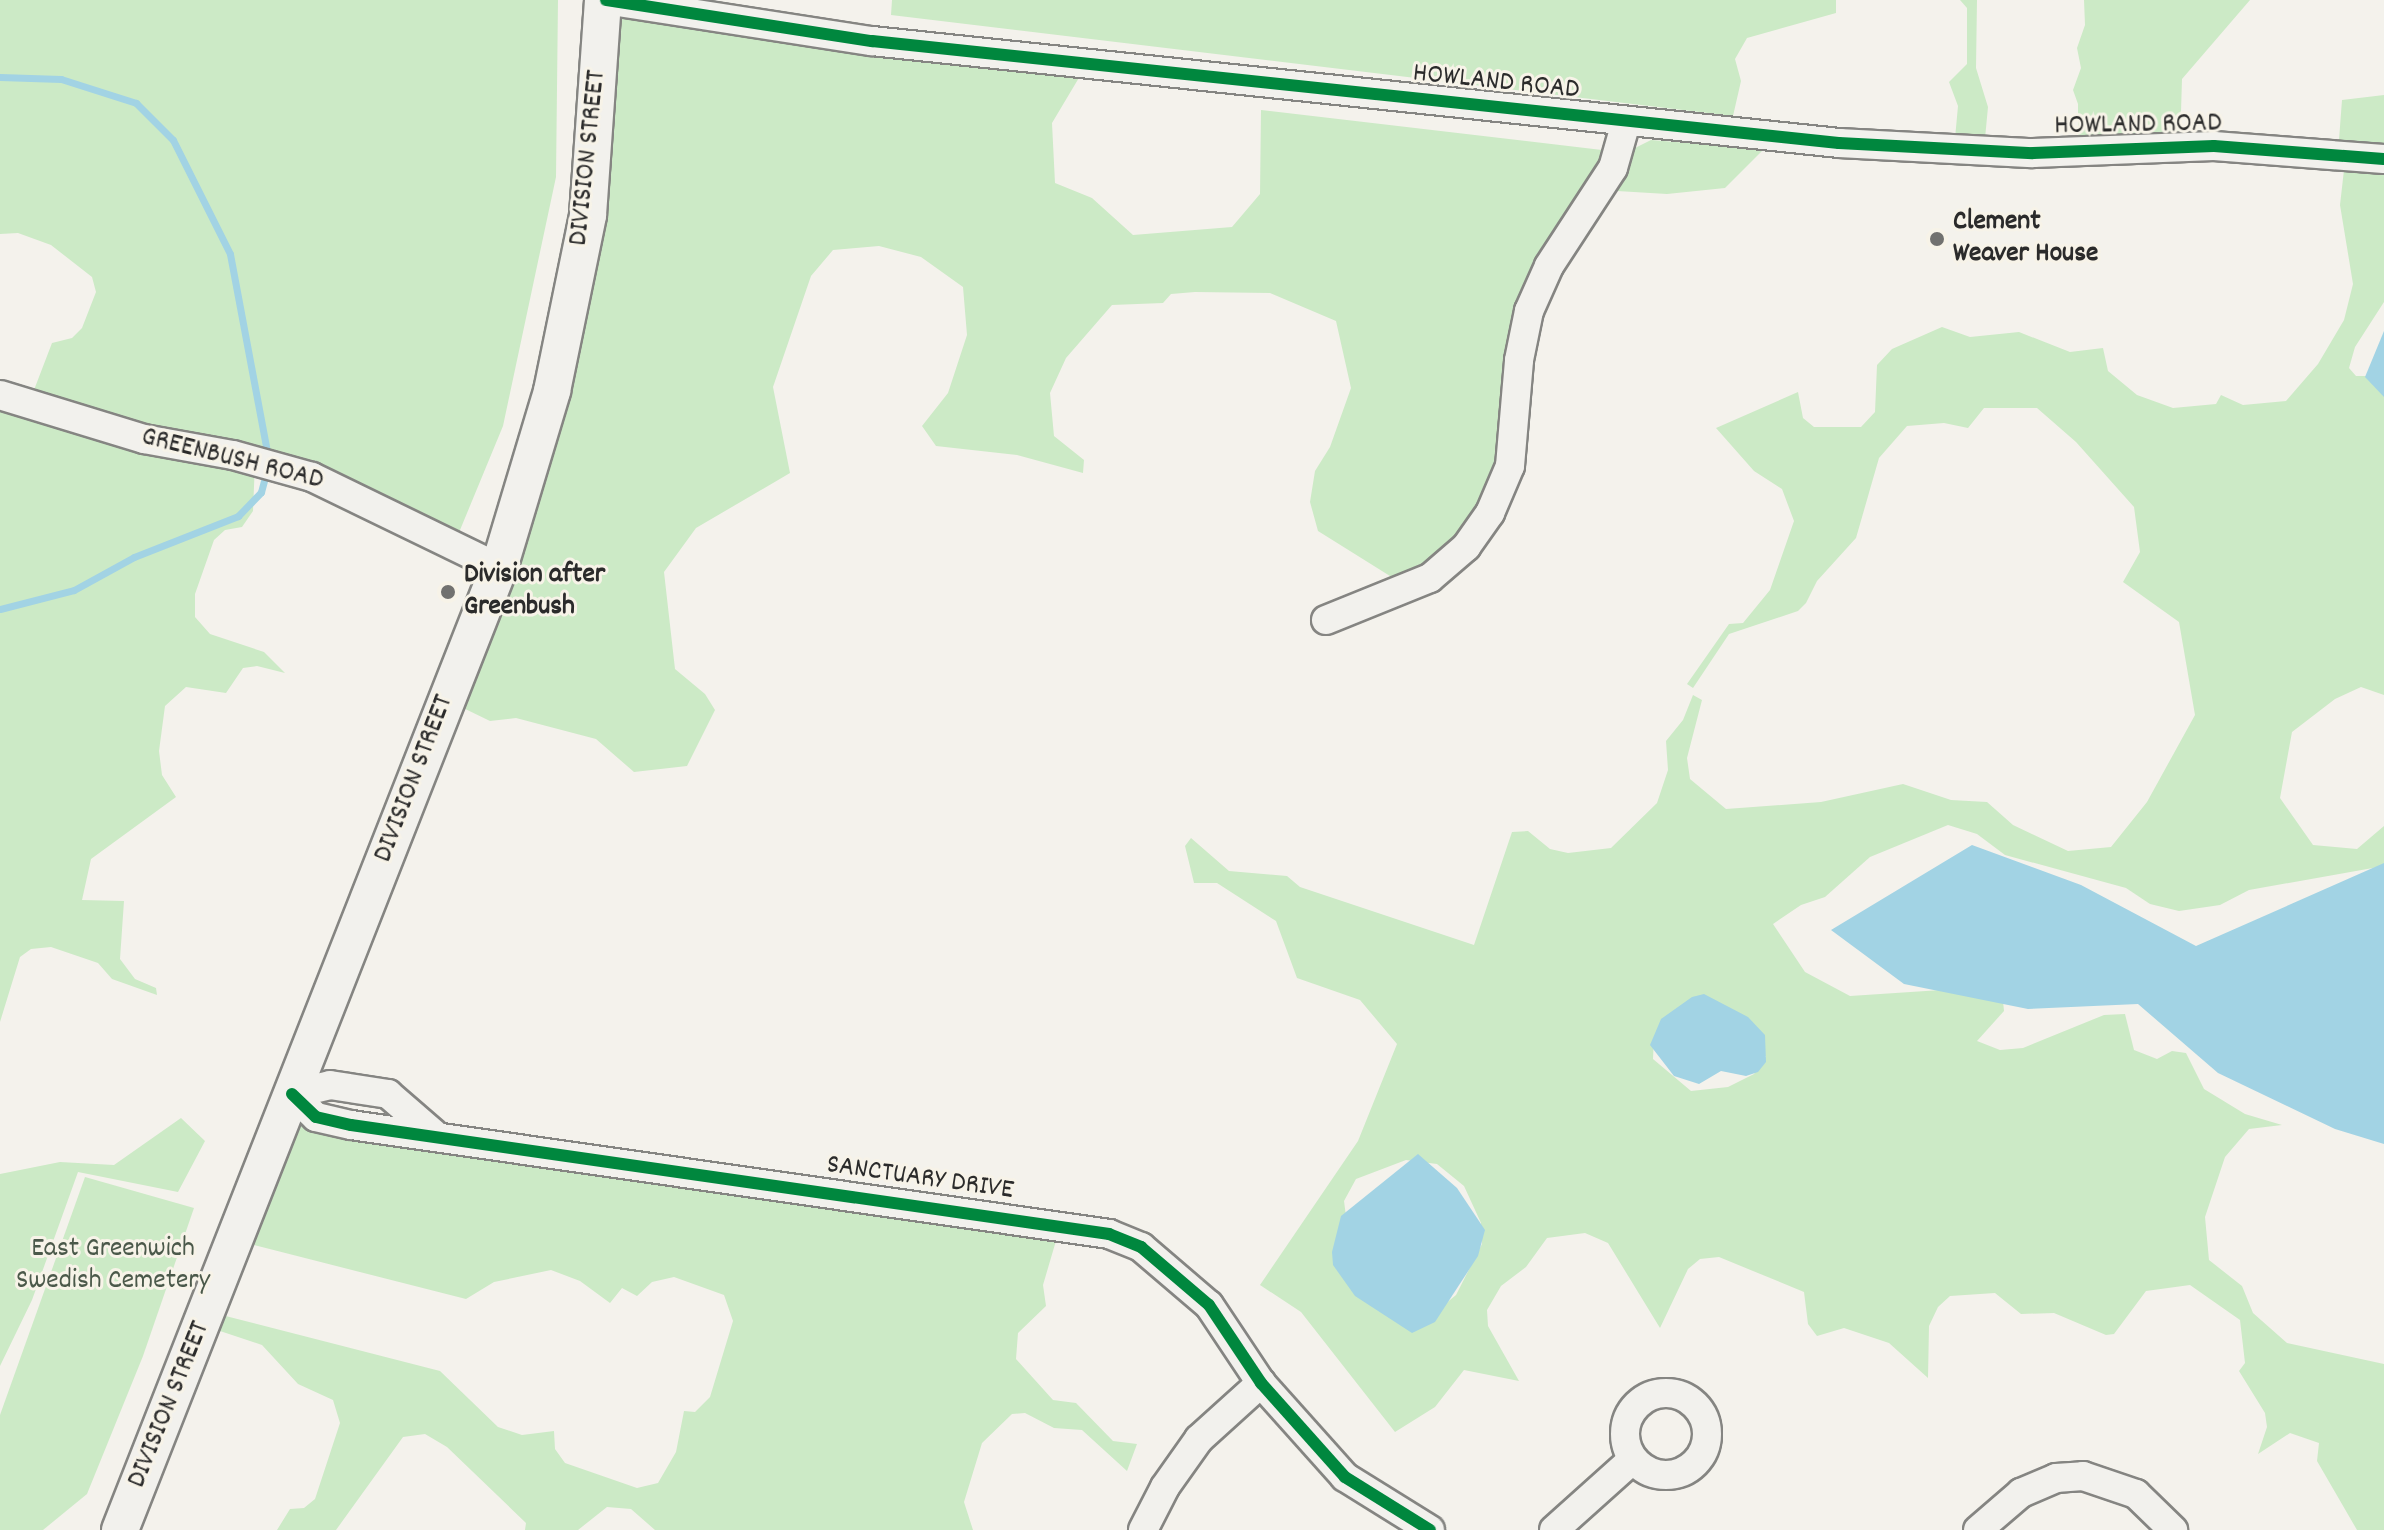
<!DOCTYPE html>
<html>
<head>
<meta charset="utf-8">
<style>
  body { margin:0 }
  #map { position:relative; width:2384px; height:1530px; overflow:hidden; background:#f4f2ec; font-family:Dekko,sans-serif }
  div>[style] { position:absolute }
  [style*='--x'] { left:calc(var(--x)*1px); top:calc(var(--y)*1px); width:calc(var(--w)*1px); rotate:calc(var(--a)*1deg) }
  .green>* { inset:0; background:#cceac6 }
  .water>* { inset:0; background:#a2d3e4 }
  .stream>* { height:7px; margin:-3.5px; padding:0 3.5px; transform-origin:3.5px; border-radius:3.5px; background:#a2d3e4 }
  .roads { filter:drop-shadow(2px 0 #858582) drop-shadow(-2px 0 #858582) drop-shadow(0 2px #858582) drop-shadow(0 -2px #858582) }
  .minor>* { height:28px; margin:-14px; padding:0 14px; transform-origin:14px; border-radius:14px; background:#f2f1ed }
  .minor>.ring { margin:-14px; padding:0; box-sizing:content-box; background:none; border:28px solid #f2f1ed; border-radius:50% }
  .major>* { height:36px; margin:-18px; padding:0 18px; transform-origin:18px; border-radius:18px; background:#f2f1ed }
  .cycleway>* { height:12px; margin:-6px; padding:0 6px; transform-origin:6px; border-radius:6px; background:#00873e }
  .dots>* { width:22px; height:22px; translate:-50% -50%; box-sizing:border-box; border:4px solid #f7f3e8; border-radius:50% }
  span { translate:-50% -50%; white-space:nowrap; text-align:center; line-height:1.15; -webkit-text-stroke:6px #f7f3e8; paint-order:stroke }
  .street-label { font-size:28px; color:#2b2b2b }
  .poi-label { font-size:28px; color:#2b2b2b; font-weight:700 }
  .left { translate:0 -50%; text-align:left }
  .park-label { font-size:28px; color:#4b594a }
</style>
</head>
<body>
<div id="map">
  <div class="green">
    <i style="clip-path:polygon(0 0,558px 0,556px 177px,503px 426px,453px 547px,255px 462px,253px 511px,242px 527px,225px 530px,214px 540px,195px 594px,195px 617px,210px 634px,264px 652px,285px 673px,257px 666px,243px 668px,226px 693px,186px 687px,165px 706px,159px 751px,162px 775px,176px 797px,91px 859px,82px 900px,124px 901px,120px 959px,135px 979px,156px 988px,157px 995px,112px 979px,98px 963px,51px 947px,31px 949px,20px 957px,0 1022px,0 395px,29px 403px,52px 343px,72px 338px,82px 328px,96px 292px,92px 277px,51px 245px,18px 233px,0 234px)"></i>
    <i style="clip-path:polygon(892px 0,1836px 0,1836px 13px,1747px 38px,1735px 59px,1741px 81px,1733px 116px,891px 15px)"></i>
    <i style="clip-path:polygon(1960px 0,1977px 0,1976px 68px,1988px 107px,1984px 149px,1954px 149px,1958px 106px,1949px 82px,1967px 64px,1967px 8px)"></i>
    <i style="clip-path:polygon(2084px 0,2250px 0,2182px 79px,2180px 145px,2078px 147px,2078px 104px,2073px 90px,2081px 68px,2077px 48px,2085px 25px)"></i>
    <i style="clip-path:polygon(599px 13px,1086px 66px,1052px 123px,1055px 183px,1092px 198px,1133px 235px,1232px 227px,1260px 194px,1261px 110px,1602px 150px,1600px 184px,1559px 235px,1505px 443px,1475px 524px,1414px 575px,1390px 576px,1318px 531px,1310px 502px,1315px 471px,1330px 447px,1351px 388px,1336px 321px,1270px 293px,1195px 292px,1171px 294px,1163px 303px,1112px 305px,1066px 358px,1050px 393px,1054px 436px,1084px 460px,1083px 473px,1017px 455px,936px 446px,922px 426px,948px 393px,967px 335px,963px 287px,921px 257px,879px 246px,833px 250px,811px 276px,773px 387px,790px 473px,696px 528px,664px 572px,675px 669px,705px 694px,715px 710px,687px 766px,634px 772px,596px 739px,516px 718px,490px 721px,457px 705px,606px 200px,614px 107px)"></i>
    <i style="clip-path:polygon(evenodd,2384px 95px,2384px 302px,2355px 347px,2349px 368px,2356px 376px,2384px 376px,2384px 695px,2361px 687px,2335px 699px,2292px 732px,2280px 798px,2313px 845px,2357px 849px,2384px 826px,2384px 866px,2249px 890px,2220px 905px,2179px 911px,2150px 904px,2126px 888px,2005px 855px,1977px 834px,1948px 825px,1870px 857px,1825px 897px,1801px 905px,1773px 924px,1805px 972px,1850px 996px,1956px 989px,2003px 1001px,2004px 1011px,1977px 1041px,2000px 1050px,2023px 1048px,2104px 1015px,2125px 1014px,2134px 1050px,2157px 1059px,2172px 1051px,2186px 1053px,2204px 1089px,2245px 1114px,2282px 1125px,2249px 1129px,2225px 1157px,2205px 1217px,2209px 1260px,2242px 1286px,2253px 1313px,2287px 1343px,2384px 1364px,2384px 1530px,2357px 1530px,2317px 1461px,2319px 1443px,2290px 1433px,2258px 1454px,2267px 1427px,2265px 1413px,2239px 1371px,2245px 1363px,2240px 1320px,2190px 1285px,2146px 1291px,2114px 1334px,2106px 1335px,2054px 1313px,2021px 1314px,1995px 1293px,1950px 1296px,1938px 1307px,1929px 1326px,1928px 1378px,1889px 1343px,1844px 1328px,1817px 1336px,1808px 1324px,1804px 1292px,1719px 1257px,1700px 1259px,1688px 1269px,1660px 1328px,1608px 1243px,1585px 1233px,1547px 1238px,1526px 1267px,1501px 1286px,1487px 1310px,1488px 1326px,1519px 1381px,1464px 1370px,1435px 1407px,1395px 1432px,1301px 1312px,1260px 1285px,1358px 1141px,1397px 1044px,1360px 1000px,1297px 978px,1276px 921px,1217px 883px,1194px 883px,1185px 846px,1191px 838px,1229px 871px,1287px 876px,1300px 887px,1474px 945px,1512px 832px,1528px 831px,1550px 849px,1568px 853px,1611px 848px,1657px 803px,1668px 770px,1666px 741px,1683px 720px,1693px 695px,1702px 700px,1687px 758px,1690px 779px,1726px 809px,1821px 802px,1903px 784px,1951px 800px,1987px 802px,2013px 825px,2068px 851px,2111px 847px,2147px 802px,2195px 715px,2179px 622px,2123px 582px,2140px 552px,2134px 507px,2076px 442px,2037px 408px,1984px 408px,1968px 428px,1944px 423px,1907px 426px,1879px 458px,1856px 538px,1817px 581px,1806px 603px,1798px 611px,1729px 634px,1693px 688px,1687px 684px,1729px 624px,1743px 623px,1770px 590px,1794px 521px,1782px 489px,1754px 471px,1716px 428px,1798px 392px,1803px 418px,1814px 427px,1861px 427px,1875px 412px,1877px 365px,1892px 349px,1942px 327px,1970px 337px,2019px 332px,2070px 352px,2103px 348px,2108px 371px,2137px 395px,2173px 408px,2216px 404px,2221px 395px,2243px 405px,2286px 401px,2318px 364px,2344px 320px,2353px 284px,2340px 205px,2345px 161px,2338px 153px,2342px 100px,2384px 95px,1654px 1037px,1766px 1056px,1754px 1074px,1728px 1087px,1691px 1091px,1653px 1059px,1654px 1037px,2384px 95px,1406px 1160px,1437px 1164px,1464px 1186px,1481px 1223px,1482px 1244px,1456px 1295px,1439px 1309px,1353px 1269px,1344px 1201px,1356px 1179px,1406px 1160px)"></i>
    <i style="clip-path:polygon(1651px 140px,1726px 146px,1765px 148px,1725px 188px,1667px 194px,1617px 191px,1629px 151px)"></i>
    <i style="clip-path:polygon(280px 1116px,1058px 1234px,1043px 1285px,1046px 1306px,1018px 1333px,1016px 1359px,1053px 1400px,1076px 1403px,1113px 1441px,1137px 1444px,1127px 1471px,1082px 1430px,1054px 1428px,1025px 1413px,1012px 1414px,982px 1443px,964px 1502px,973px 1530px,655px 1530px,631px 1509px,607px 1507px,578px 1530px,525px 1530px,526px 1523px,447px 1447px,425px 1434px,403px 1437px,336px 1530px,277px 1530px,290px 1509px,304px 1508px,315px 1499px,340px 1423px,333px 1400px,298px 1384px,262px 1345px,202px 1325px,206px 1311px,440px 1371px,498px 1427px,522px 1435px,554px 1431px,555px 1449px,565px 1463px,637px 1488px,658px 1483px,676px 1452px,684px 1411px,695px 1412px,710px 1397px,733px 1321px,724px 1295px,674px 1277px,652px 1282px,637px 1296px,622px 1288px,610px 1303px,580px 1281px,551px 1270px,494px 1282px,466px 1299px,234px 1240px)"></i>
    <i style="clip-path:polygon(181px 1118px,205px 1141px,178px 1192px,78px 1172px,32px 1300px,0 1366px,0 1174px,60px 1162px,114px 1165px)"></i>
    <i style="clip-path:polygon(85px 1177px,194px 1208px,143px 1356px,87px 1494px,43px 1530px,0 1530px,0 1415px)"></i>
  </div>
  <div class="water">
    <i style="clip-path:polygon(2384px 331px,2384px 397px,2365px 377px)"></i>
    <i style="clip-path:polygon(1972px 845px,2081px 885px,2196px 946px,2384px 863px,2384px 1144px,2335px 1129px,2218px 1073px,2138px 1004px,2028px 1009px,1904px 984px,1831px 930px)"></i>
    <i style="clip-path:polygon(1704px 994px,1748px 1017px,1765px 1035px,1766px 1062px,1758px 1072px,1746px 1076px,1721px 1071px,1699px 1084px,1674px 1076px,1650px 1045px,1661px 1019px,1692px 997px)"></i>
    <i style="clip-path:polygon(1418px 1154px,1457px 1188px,1485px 1230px,1478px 1256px,1435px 1322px,1412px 1333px,1355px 1296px,1333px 1265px,1332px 1252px,1341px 1216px)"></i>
  </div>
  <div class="stream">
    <i style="--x:0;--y:77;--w:61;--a:1.9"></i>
    <i style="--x:61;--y:79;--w:79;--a:17.7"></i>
    <i style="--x:136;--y:103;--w:52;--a:45"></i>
    <i style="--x:173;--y:140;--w:127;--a:63.4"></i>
    <i style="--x:230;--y:254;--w:207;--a:79.4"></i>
    <i style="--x:0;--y:609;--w:76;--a:-14.4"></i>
    <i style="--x:74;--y:590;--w:68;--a:-28.8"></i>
    <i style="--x:134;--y:557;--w:112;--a:-21.5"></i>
    <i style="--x:238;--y:516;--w:33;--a:-46"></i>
    <i style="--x:261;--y:492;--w:24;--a:-75"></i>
  </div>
  <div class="roads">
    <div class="minor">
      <i style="--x:606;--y:0;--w:269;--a:8.8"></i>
      <i style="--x:872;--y:41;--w:972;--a:6.02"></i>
      <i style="--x:1839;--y:143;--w:194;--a:3"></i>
      <i style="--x:2033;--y:153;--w:181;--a:-2.2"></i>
      <i style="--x:2214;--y:146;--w:170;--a:4.4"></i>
      <i style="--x:0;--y:395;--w:151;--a:17"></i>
      <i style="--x:144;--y:439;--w:90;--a:10.2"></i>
      <i style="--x:233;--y:455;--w:82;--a:15.6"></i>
      <i style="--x:312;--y:477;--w:208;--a:25.9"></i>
      <i style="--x:1326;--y:620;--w:112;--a:-22"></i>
      <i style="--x:1430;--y:578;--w:48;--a:-40.7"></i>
      <i style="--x:1466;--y:547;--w:42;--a:-54.8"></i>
      <i style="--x:1490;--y:513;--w:51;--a:-66.9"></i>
      <i style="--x:1510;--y:466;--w:106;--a:-85.1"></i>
      <i style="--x:1519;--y:360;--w:50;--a:-78.5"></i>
      <i style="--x:1529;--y:311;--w:49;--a:-66"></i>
      <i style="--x:1549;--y:266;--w:117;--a:-56.9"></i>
      <i style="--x:1613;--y:168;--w:48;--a:-74.2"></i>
      <i style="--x:292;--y:1094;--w:33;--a:44"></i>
      <i style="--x:316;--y:1117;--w:36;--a:13"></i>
      <i style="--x:351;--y:1125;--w:766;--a:8.18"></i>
      <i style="--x:1109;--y:1234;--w:35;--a:22"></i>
      <i style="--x:1141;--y:1247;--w:89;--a:40.5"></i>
      <i style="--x:1209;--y:1305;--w:94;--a:56.3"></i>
      <i style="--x:1261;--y:1383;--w:126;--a:48.2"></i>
      <i style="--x:1345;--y:1477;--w:100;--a:31.9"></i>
      <i style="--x:292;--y:1094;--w:39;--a:-13"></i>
      <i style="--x:330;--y:1085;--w:59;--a:8.8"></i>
      <i style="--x:388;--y:1094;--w:60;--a:40.9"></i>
      <i class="ring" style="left:1625px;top:1393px;width:54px;height:54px"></i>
      <i style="--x:1143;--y:1530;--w:48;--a:-62.9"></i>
      <i style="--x:1165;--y:1487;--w:59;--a:-54.7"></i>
      <i style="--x:1199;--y:1439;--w:84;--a:-42.1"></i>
      <i style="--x:1554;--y:1530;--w:106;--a:-41.9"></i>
      <i style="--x:1978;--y:1530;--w:57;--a:-40.7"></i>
      <i style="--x:2021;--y:1493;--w:38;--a:-23"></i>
      <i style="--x:2056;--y:1478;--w:27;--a:-4"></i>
      <i style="--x:2083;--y:1476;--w:56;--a:18.8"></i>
      <i style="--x:2136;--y:1494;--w:52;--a:44.2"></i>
    </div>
    <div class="major">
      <i style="--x:120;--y:1530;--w:1034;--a:-68.5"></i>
      <i style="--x:499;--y:568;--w:185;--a:-73.3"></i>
      <i style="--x:552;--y:391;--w:180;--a:-78.4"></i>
      <i style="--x:588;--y:215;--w:216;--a:-86"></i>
    </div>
  </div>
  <div class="cycleway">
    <i style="--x:606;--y:0;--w:269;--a:8.8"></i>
    <i style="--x:872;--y:41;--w:972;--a:6.02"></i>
    <i style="--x:1839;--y:143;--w:194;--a:3"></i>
    <i style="--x:2033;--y:153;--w:181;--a:-2.2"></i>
    <i style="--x:2214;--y:146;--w:170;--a:4.4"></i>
    <i style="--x:292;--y:1094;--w:33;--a:44"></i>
    <i style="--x:316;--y:1117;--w:36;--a:13"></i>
    <i style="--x:351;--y:1125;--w:766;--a:8.18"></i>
    <i style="--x:1109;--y:1234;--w:35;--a:22"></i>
    <i style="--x:1141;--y:1247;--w:89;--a:40.5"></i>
    <i style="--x:1209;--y:1305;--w:94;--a:56.3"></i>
    <i style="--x:1261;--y:1383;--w:126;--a:48.2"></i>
    <i style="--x:1345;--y:1477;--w:100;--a:31.9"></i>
  </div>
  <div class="dots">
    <i style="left:1937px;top:239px;background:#71716f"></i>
    <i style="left:448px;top:592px;background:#71716f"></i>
  </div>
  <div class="street-label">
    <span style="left:1496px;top:83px;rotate:6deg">HOWLAND ROAD</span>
    <span style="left:2138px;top:126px;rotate:-1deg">HOWLAND ROAD</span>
    <span style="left:589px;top:158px;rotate:-84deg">DIVISION STREET</span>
    <span style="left:232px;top:460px;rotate:14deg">GREENBUSH ROAD</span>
    <span style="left:415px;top:779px;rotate:-69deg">DIVISION STREET</span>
    <span style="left:920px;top:1179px;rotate:8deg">SANCTUARY DRIVE</span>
    <span style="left:170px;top:1405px;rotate:-68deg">DIVISION STREET</span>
  </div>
  <div class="poi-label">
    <span class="left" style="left:1953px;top:239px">Clement<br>Weaver House</span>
    <span class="left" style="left:464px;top:592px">Division after<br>Greenbush</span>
  </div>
  <div class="park-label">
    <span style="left:113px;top:1266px">East Greenwich<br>Swedish Cemetery</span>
  </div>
</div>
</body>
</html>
